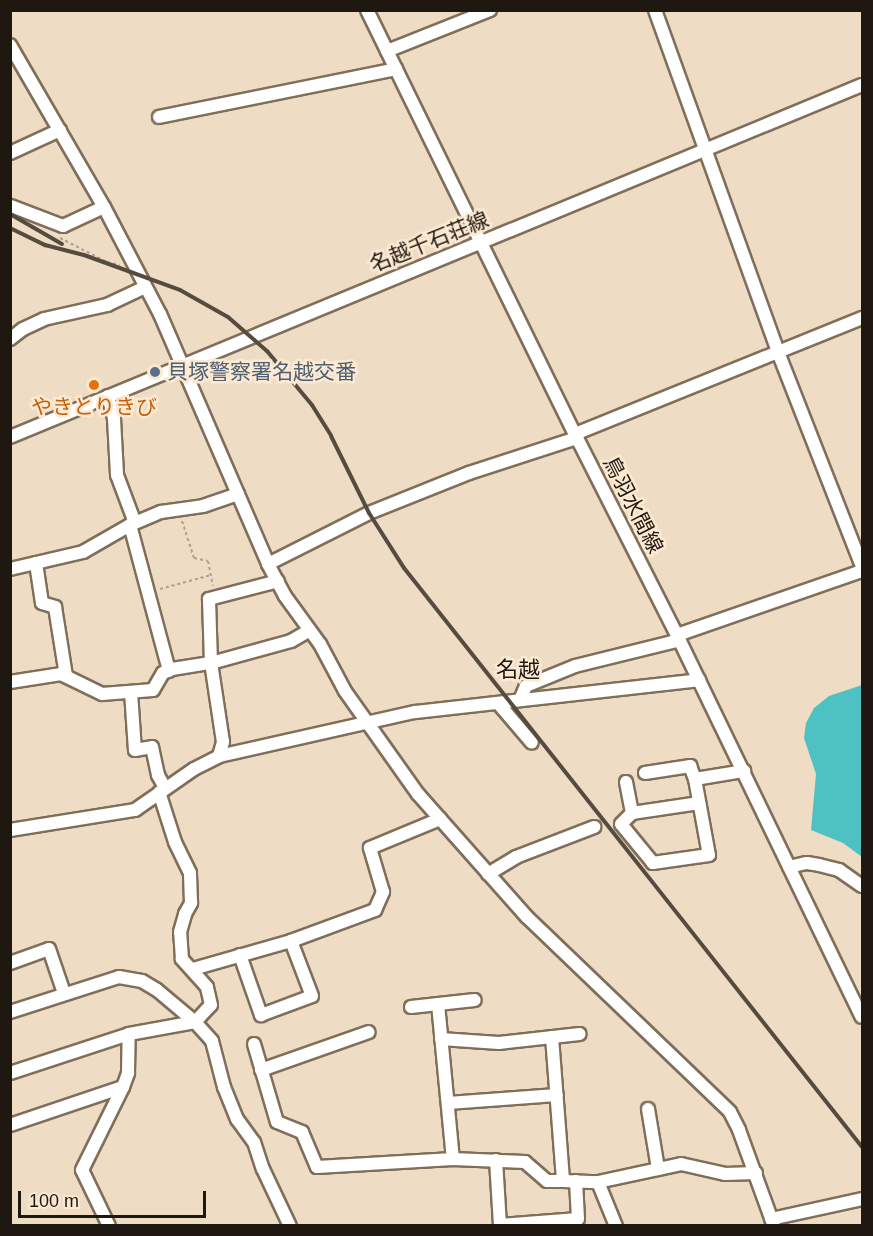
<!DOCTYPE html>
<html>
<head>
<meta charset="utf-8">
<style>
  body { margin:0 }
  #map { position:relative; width:873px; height:1236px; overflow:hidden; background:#efdcc5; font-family:Helvetica,"Noto Sans JP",sans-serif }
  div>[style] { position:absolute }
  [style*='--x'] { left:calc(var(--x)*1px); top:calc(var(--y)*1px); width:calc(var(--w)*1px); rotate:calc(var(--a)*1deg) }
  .water>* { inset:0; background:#4ec1c3 }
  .path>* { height:2px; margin-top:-1px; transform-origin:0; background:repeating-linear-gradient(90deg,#b0a18e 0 3px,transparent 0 6px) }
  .roads { filter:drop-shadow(2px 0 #7f6f5a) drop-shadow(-2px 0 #7f6f5a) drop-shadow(0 2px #7f6f5a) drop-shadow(0 -2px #7f6f5a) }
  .minor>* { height:12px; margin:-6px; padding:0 6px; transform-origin:6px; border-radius:6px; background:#fff }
  .rail>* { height:4px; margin:-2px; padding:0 2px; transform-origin:2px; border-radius:2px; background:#554b3f }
  .dots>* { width:16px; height:16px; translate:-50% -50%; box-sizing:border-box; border:3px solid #fce9d2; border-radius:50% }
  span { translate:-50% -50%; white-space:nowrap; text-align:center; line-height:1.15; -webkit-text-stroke:5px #fce9d2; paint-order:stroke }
  .street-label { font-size:21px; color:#1e1810 }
  .service-label { font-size:21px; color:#4e5e75 }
  .left { translate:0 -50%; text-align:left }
  .food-label { font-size:21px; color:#c56008 }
  .neighbourhood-label { font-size:22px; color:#1e1810 }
  .frame { position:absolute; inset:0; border:12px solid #1e1810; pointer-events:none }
  .scale { position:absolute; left:18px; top:1191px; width:188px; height:27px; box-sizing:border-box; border:3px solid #1e1810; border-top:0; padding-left:8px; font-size:18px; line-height:21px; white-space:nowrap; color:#1e1810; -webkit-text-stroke:4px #fce9d2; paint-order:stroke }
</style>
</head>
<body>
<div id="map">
  <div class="water">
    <i style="clip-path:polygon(862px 685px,862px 857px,843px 843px,811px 830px,816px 774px,804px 738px,806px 723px,814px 708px,829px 696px)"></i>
  </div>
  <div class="path">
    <i style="--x:60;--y:238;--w:53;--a:27.1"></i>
    <i style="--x:107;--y:262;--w:13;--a:13"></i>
    <i style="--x:182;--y:521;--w:39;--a:72"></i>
    <i style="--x:194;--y:558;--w:14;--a:12"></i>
    <i style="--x:208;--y:561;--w:25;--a:79"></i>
    <i style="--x:160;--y:589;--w:53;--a:-15.4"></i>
  </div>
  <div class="roads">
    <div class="minor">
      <i style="--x:367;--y:10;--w:477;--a:63.9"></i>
      <i style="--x:577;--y:438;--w:221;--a:63.1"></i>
      <i style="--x:677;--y:635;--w:424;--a:64.2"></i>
      <i style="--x:655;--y:10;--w:363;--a:70.2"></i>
      <i style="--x:778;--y:352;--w:230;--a:68.6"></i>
      <i style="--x:10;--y:45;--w:187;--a:59.9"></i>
      <i style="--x:104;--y:207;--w:121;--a:62.4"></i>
      <i style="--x:160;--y:314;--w:272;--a:66.6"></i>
      <i style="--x:268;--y:564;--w:36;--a:62"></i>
      <i style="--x:285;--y:596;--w:59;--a:53.9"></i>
      <i style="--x:320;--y:644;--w:53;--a:62"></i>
      <i style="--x:345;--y:691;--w:126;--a:54.7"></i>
      <i style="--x:418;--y:794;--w:164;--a:48.5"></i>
      <i style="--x:527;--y:917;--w:281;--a:43.8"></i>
      <i style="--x:730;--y:1112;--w:20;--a:63"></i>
      <i style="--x:739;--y:1130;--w:102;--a:70"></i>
      <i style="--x:387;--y:51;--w:111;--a:-21.7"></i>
      <i style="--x:159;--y:117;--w:242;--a:-11.4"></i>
      <i style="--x:10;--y:153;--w:55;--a:-24.7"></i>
      <i style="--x:11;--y:206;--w:56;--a:21"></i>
      <i style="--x:63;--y:226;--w:45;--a:-24.9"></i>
      <i style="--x:10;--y:339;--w:16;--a:-38"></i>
      <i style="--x:23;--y:329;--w:23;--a:-25"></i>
      <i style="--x:44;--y:319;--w:65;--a:-12.5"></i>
      <i style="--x:107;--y:305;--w:42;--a:-25.3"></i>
      <i style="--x:108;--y:396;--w:24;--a:75"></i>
      <i style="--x:114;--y:419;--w:56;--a:86.9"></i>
      <i style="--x:117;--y:475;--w:51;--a:69.4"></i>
      <i style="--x:575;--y:434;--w:310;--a:-22"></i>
      <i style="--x:10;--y:437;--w:922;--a:-22.45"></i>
      <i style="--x:130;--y:525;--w:151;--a:75"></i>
      <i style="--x:36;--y:563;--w:40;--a:81.5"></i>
      <i style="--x:42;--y:603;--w:14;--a:17"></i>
      <i style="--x:55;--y:607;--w:70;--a:80.9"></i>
      <i style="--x:268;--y:564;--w:113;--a:-26.8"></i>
      <i style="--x:369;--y:513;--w:108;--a:-21.8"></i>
      <i style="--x:469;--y:473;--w:114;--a:-18"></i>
      <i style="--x:10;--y:569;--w:75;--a:-13.1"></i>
      <i style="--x:83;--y:552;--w:54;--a:-29.9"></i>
      <i style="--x:130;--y:525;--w:34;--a:-23"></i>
      <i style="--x:161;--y:512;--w:42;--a:-8.1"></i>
      <i style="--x:203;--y:506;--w:37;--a:-19"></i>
      <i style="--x:677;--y:635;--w:196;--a:-19.1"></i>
      <i style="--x:10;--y:682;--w:52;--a:-8.9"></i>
      <i style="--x:61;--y:674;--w:46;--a:26"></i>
      <i style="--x:102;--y:694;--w:51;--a:-4.5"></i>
      <i style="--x:153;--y:690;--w:20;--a:-60"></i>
      <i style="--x:163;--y:673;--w:10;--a:-24"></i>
      <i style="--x:172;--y:669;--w:39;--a:-9"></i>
      <i style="--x:211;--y:663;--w:83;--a:-15.4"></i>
      <i style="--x:291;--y:641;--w:20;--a:-30"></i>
      <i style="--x:131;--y:692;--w:58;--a:86.1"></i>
      <i style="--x:135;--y:750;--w:17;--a:-10"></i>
      <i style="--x:152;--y:747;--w:29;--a:78"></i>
      <i style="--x:158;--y:775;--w:15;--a:62"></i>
      <i style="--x:520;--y:700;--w:15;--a:-67"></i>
      <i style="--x:526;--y:686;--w:53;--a:-22.2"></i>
      <i style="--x:575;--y:666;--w:108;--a:-13.9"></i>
      <i style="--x:498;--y:703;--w:52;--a:49.6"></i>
      <i style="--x:219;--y:756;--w:15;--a:-74"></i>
      <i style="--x:223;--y:742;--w:80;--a:-98.6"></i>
      <i style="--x:211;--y:663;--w:64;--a:-91.8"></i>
      <i style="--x:209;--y:599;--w:71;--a:-14.6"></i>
      <i style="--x:645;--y:773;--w:46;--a:-8.8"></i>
      <i style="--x:690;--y:766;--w:14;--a:69"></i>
      <i style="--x:695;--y:779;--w:77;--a:79.6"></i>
      <i style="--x:709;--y:855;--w:57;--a:171.9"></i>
      <i style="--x:653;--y:863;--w:50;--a:-129.4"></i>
      <i style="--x:621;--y:824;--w:16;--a:-45"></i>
      <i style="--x:632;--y:813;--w:68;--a:-8.5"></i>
      <i style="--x:695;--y:779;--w:50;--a:-9.3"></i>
      <i style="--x:626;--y:782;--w:32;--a:79"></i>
      <i style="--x:10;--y:830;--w:127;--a:-9.1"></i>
      <i style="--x:135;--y:810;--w:72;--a:-34.8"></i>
      <i style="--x:194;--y:769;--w:28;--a:-27"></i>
      <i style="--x:219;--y:756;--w:201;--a:-12.7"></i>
      <i style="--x:415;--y:712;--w:286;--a:-6.4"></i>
      <i style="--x:789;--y:867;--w:18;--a:-13"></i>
      <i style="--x:807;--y:863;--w:12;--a:9"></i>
      <i style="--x:819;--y:865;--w:21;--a:14"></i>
      <i style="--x:839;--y:870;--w:28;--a:35"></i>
      <i style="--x:488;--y:874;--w:33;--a:-31"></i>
      <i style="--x:516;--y:857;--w:84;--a:-21"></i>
      <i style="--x:240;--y:955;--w:64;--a:70.7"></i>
      <i style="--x:261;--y:1015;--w:54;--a:-20.4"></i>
      <i style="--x:312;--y:996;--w:59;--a:-110.9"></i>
      <i style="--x:10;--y:963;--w:41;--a:-19.7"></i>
      <i style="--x:49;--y:949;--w:46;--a:71.2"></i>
      <i style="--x:193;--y:969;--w:102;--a:-15.9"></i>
      <i style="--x:291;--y:941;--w:90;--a:-20.3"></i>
      <i style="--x:375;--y:910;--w:20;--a:-66"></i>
      <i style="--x:383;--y:892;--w:46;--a:-106.5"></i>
      <i style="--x:370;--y:848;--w:76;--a:-22.5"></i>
      <i style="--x:438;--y:1004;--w:156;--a:84.5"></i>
      <i style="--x:411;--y:1007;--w:64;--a:-6.2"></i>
      <i style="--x:10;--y:1012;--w:114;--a:-17.8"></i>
      <i style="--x:119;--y:977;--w:23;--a:10"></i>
      <i style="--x:142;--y:981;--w:17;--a:31"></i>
      <i style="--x:157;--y:990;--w:50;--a:40.1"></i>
      <i style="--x:195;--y:1022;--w:25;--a:48"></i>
      <i style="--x:212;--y:1041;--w:48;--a:75.4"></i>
      <i style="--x:224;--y:1087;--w:35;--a:68"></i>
      <i style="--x:237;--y:1119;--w:29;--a:54"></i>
      <i style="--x:254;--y:1142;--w:28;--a:72"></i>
      <i style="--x:263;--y:1169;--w:63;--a:64.7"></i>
      <i style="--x:552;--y:1037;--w:144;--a:85.6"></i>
      <i style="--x:441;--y:1039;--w:58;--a:3.9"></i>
      <i style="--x:499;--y:1043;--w:81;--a:-6.4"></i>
      <i style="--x:254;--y:1044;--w:81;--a:73.6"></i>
      <i style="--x:277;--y:1122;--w:27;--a:22"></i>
      <i style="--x:302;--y:1132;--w:38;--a:67"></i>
      <i style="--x:317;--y:1167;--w:136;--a:-3.4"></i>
      <i style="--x:453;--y:1159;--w:72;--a:2.4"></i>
      <i style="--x:525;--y:1162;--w:29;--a:41"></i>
      <i style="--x:547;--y:1181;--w:16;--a:0"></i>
      <i style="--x:563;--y:1181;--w:35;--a:2"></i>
      <i style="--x:598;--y:1182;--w:85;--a:-12.2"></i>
      <i style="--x:681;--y:1164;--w:45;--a:12.8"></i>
      <i style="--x:725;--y:1174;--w:31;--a:-2"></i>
      <i style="--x:261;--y:1070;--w:114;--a:-19.4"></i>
      <i style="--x:10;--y:1073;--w:125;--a:-18.1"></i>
      <i style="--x:129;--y:1034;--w:67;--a:-10.3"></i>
      <i style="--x:195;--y:1022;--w:23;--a:-47"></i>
      <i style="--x:211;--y:1005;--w:18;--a:-103"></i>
      <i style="--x:207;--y:987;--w:38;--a:-132"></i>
      <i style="--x:182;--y:959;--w:27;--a:-94"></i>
      <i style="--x:180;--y:932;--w:19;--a:-74"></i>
      <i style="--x:185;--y:914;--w:13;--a:-61"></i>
      <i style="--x:191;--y:903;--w:30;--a:-92"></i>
      <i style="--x:190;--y:873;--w:34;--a:-116"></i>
      <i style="--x:175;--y:842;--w:52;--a:-107.7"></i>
      <i style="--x:448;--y:1103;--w:109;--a:-4.2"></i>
      <i style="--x:648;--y:1109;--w:61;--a:80.5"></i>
      <i style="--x:10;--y:1125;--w:119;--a:-18.6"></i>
      <i style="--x:123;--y:1087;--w:15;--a:-70"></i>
      <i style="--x:128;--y:1073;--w:39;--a:-89"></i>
      <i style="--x:496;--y:1160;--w:65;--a:86.5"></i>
      <i style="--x:500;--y:1225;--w:78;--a:-4.4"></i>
      <i style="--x:578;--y:1219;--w:38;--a:-93"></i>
      <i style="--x:598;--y:1182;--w:48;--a:67.8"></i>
      <i style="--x:771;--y:1219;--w:93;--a:-12.4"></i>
      <i style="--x:109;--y:1226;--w:62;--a:-115.7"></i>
      <i style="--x:82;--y:1170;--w:93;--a:-63.7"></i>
    </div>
  </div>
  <div class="rail">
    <i style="--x:10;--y:214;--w:60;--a:30"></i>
    <i style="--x:10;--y:228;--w:39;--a:26"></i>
    <i style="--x:45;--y:245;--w:40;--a:14.4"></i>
    <i style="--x:84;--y:255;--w:102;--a:20"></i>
    <i style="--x:180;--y:290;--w:55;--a:29.4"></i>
    <i style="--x:228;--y:317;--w:52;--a:41.1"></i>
    <i style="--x:267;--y:351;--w:70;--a:50.2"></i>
    <i style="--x:312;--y:405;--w:36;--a:58"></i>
    <i style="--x:331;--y:436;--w:86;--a:63.7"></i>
    <i style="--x:369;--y:513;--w:65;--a:57.5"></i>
    <i style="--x:404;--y:568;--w:738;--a:51.66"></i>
  </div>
  <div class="dots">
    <i style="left:155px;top:372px;background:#5c6f8a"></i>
    <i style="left:94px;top:385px;background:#e8710a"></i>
  </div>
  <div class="street-label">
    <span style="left:429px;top:242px;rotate:-22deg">名越千石荘線</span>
    <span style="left:633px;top:505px;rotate:63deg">鳥羽水間線</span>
  </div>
  <div class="service-label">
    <span class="left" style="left:167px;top:372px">貝塚警察署名越交番</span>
  </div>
  <div class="food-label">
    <span style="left:94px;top:407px">やきとりきび</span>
  </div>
  <div class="neighbourhood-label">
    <span style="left:518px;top:670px">名越</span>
  </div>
  <div class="frame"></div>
  <div class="scale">100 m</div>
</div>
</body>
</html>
